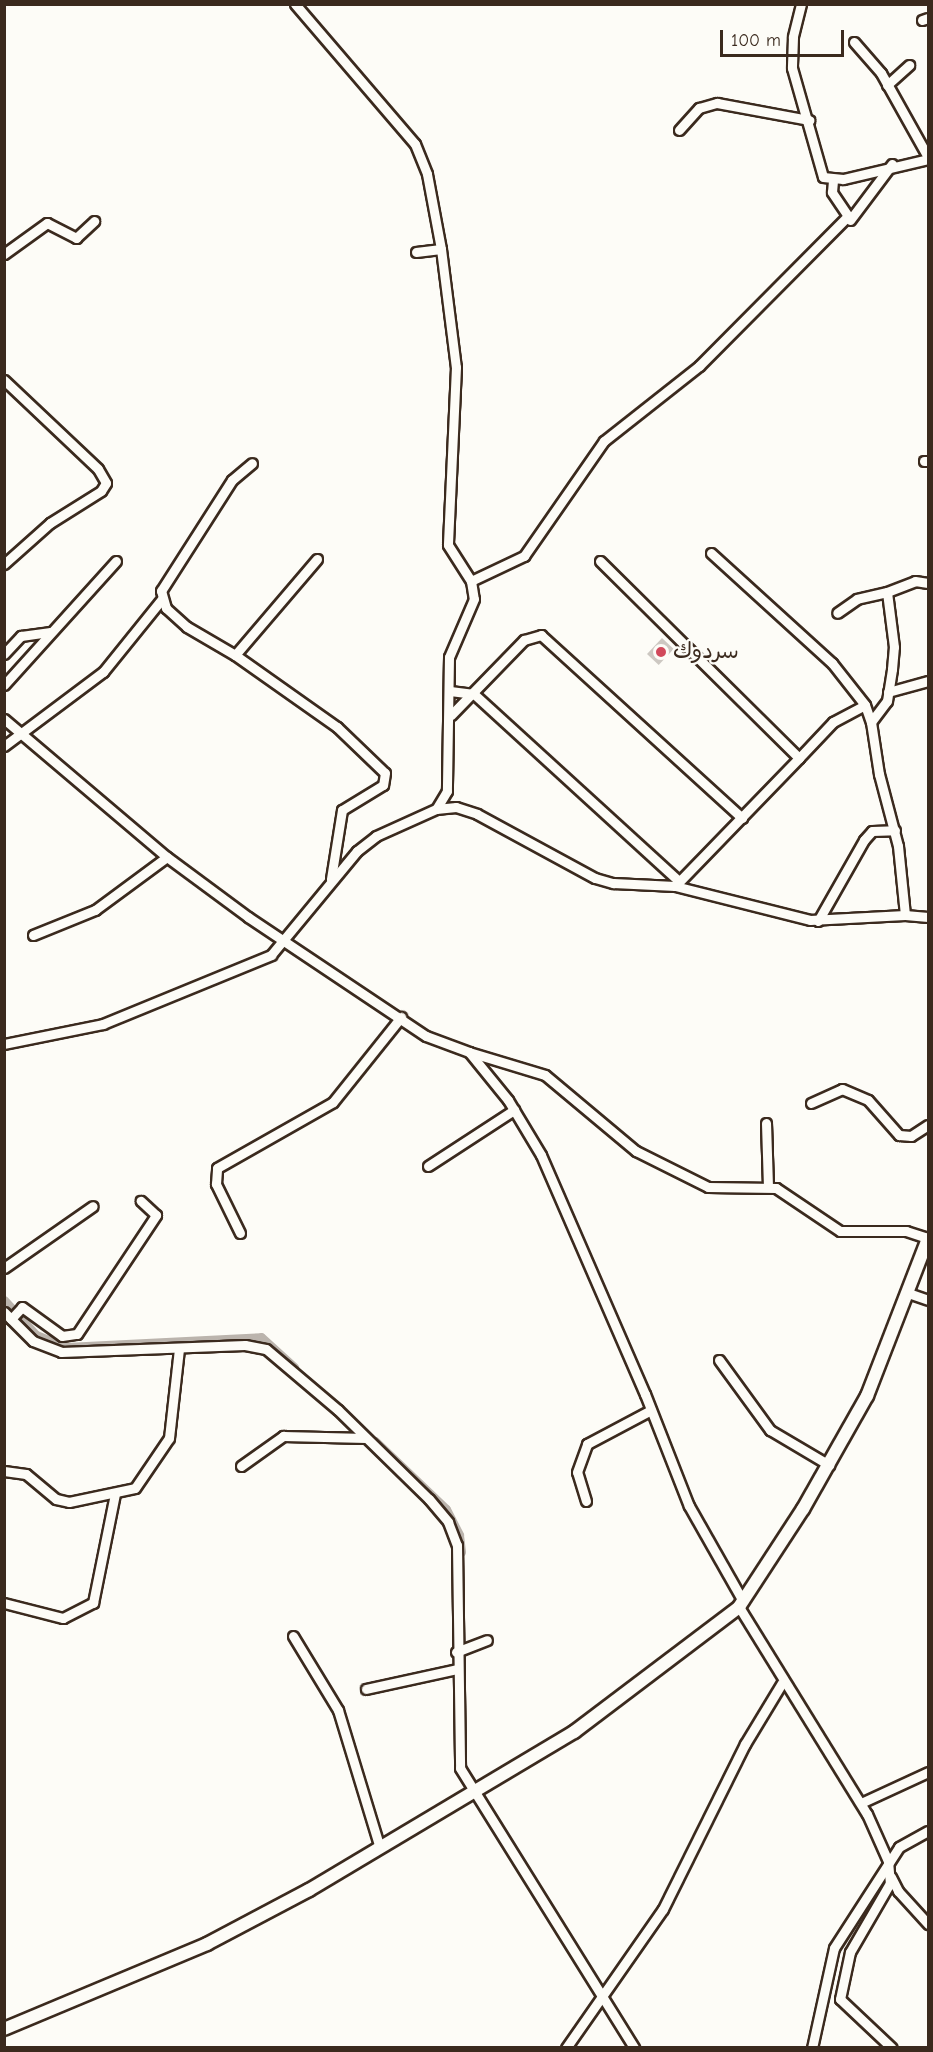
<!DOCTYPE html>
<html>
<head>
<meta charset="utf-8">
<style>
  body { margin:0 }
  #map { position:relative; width:933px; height:2052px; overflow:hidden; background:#fdfcf7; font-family:"Comic Neue","Playpen Sans Arabic",sans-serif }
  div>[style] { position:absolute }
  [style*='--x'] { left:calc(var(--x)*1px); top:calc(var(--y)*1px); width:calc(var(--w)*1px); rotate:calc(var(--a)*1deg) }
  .canal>* { height:9px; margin:-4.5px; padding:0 4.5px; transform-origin:4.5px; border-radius:4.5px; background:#bbb4ad }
  .building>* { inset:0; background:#cdc8c2; transform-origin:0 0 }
  .roads { filter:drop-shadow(2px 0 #3b2a1e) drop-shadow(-2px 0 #3b2a1e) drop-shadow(0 2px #3b2a1e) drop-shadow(0 -2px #3b2a1e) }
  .minor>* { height:9px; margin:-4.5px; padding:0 4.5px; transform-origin:4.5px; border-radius:4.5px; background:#fdfcf7 }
  .major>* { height:12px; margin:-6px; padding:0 6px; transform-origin:6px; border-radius:6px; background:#fdfcf7 }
  .dots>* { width:16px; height:16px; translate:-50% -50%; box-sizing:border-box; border:3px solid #fdfcf7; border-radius:50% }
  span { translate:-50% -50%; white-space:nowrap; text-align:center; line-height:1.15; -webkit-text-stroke:4.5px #fdfcf7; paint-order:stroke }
  .poi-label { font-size:22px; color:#3b2a1e }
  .left { translate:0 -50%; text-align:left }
  .frame { position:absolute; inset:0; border:6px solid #3b2a1e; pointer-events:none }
  .scale { position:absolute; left:720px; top:30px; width:124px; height:27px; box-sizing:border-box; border:3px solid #3b2a1e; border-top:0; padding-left:8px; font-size:18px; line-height:21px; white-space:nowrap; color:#3b2a1e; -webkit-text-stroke:4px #fdfcf7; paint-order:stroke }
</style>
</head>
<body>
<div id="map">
  <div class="canal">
    <i style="--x:4;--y:1300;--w:47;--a:47.6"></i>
    <i style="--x:36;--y:1335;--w:32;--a:22"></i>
    <i style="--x:66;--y:1347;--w:195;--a:-2.9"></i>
    <i style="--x:261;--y:1337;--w:45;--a:42.3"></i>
    <i style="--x:375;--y:1441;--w:98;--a:43.8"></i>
    <i style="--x:446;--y:1509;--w:29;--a:63"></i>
    <i style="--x:459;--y:1535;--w:17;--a:83"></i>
  </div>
  <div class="building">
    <i style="left:662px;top:638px;width:16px;height:22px;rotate:43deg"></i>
  </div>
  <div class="roads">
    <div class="minor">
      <i style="--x:295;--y:4;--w:184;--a:49.4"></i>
      <i style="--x:415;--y:144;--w:32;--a:68"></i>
      <i style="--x:427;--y:174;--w:76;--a:79.4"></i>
      <i style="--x:801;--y:4;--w:34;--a:104"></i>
      <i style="--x:793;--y:37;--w:31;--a:92"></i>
      <i style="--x:792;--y:68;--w:113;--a:74.1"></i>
      <i style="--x:823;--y:177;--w:20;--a:6"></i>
      <i style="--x:843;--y:179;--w:87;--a:-13.2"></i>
      <i style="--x:922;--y:20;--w:6;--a:-18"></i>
      <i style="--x:854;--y:42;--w:41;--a:48.9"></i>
      <i style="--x:881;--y:73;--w:96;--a:60.8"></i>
      <i style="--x:887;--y:85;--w:30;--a:-42"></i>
      <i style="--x:679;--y:130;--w:30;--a:-48"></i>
      <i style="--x:699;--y:108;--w:19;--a:-16"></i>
      <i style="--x:717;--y:103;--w:94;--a:10.5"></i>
      <i style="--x:850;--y:220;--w:70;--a:-53.1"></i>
      <i style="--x:416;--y:252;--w:25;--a:-7"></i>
      <i style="--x:441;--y:249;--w:119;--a:82.8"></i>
      <i style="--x:456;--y:367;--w:178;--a:92.6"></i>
      <i style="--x:448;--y:545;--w:43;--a:57.4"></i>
      <i style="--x:471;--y:581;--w:18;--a:81"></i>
      <i style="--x:474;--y:599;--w:63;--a:113.3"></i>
      <i style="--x:449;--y:657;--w:134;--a:90.9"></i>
      <i style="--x:447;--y:791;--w:21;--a:121"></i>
      <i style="--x:4;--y:254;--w:53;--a:-35.8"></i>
      <i style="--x:47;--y:223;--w:33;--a:27"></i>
      <i style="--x:76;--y:238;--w:25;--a:-43"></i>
      <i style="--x:4;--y:380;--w:129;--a:43.4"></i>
      <i style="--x:98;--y:469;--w:16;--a:60"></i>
      <i style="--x:106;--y:483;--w:9;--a:122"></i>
      <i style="--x:101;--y:491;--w:60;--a:147.9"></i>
      <i style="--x:50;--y:523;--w:62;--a:138.3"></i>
      <i style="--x:924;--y:461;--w:4;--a:0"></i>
      <i style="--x:711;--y:553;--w:164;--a:42.3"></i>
      <i style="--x:832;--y:663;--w:53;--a:51.8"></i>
      <i style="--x:865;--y:705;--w:18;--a:71"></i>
      <i style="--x:871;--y:722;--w:26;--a:-53"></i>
      <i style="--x:887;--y:701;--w:32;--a:-81"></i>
      <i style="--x:892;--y:669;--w:22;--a:-85"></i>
      <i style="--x:894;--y:647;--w:55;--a:-97.3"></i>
      <i style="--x:887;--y:592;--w:31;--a:167"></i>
      <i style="--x:857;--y:599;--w:24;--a:145"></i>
      <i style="--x:317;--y:559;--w:126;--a:130.5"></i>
      <i style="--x:235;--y:655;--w:125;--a:35.2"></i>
      <i style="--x:337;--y:727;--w:66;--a:43.8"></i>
      <i style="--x:385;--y:773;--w:12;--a:99"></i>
      <i style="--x:383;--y:785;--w:48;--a:148.6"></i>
      <i style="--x:342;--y:810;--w:70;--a:99.1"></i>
      <i style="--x:471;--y:581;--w:59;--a:-25.3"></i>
      <i style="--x:524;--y:556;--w:140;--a:-55.2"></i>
      <i style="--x:604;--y:441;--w:121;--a:-38.3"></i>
      <i style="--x:699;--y:366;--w:211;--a:-45.2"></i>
      <i style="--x:848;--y:216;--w:29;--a:-124"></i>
      <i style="--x:832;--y:192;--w:11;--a:-85"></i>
      <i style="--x:887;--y:592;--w:30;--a:-21"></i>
      <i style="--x:915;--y:581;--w:13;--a:9"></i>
      <i style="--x:4;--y:654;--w:25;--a:-47"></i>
      <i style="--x:21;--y:636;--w:28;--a:-8"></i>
      <i style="--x:235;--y:655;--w:56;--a:-149.7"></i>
      <i style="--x:187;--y:627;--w:28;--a:-138"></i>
      <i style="--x:166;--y:608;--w:18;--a:-106"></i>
      <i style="--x:161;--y:591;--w:132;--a:-57.4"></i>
      <i style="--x:232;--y:480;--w:26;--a:-40"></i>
      <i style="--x:4;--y:685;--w:167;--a:-47.9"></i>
      <i style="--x:450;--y:691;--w:24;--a:7"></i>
      <i style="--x:474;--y:694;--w:277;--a:42.4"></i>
      <i style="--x:888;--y:692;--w:41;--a:-15.4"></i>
      <i style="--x:451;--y:715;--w:105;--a:-45.8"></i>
      <i style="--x:524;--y:640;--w:18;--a:-16"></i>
      <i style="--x:541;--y:635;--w:272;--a:42.3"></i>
      <i style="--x:4;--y:719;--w:214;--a:40.3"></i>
      <i style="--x:167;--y:857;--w:101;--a:36.5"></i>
      <i style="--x:248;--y:917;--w:214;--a:33.8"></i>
      <i style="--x:426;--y:1036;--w:46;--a:20.4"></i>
      <i style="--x:469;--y:1052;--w:62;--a:50.9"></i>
      <i style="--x:508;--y:1100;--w:64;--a:59"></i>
      <i style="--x:541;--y:1155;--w:261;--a:66.5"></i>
      <i style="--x:645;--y:1394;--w:120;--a:68.6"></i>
      <i style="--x:689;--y:1506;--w:109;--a:60.4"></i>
      <i style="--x:871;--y:722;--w:53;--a:81.3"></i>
      <i style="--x:879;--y:774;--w:74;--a:75.2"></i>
      <i style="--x:898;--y:846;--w:69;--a:84.2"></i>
      <i style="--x:905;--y:915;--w:23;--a:5"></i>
      <i style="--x:4;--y:746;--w:124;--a:-36.8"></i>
      <i style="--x:103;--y:672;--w:94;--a:-51.1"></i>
      <i style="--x:799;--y:758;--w:50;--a:-46.6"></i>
      <i style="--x:833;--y:722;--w:36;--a:-28"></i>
      <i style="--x:675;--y:886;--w:139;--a:14.1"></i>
      <i style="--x:810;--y:920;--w:95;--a:-3"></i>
      <i style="--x:818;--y:921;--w:93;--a:-60.4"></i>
      <i style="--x:864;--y:840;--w:12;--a:-48"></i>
      <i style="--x:872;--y:831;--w:23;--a:-2"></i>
      <i style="--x:33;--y:935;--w:67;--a:-22"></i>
      <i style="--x:95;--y:910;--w:89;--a:-36.4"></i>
      <i style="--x:4;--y:1044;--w:101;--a:-11.4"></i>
      <i style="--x:103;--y:1024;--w:182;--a:-22.3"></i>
      <i style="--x:271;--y:955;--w:135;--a:-50.4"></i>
      <i style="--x:357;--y:851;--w:24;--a:-38"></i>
      <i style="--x:376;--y:836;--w:66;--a:-24.2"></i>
      <i style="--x:436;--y:809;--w:20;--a:-6"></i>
      <i style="--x:456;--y:807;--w:22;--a:18"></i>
      <i style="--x:477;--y:814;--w:134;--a:28.5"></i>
      <i style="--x:595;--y:878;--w:19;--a:16"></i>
      <i style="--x:613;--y:883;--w:62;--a:2.8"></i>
      <i style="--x:675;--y:886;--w:178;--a:-45.9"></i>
      <i style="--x:799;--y:758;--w:280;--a:-135.3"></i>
      <i style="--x:469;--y:1052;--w:79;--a:16.8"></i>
      <i style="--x:545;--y:1075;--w:119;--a:39.9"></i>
      <i style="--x:636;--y:1151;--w:80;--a:26.6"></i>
      <i style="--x:708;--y:1187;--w:68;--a:0.8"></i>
      <i style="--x:776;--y:1188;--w:77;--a:33.9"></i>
      <i style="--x:840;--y:1231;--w:66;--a:0"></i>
      <i style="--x:906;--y:1231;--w:23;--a:18"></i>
      <i style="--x:811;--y:1103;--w:34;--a:-24"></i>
      <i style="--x:842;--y:1089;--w:28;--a:23"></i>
      <i style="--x:868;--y:1100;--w:47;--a:48.5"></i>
      <i style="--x:899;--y:1135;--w:12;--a:5"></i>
      <i style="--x:911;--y:1136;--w:20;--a:-33"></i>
      <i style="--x:766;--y:1123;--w:64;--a:88.2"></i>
      <i style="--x:428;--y:1166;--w:103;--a:-33.1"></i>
      <i style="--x:240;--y:1233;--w:55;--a:-116.1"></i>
      <i style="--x:216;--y:1184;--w:16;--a:-86"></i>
      <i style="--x:217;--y:1168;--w:133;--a:-29.6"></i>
      <i style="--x:333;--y:1102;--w:109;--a:-51.3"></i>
      <i style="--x:4;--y:1268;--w:108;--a:-34.9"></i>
      <i style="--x:908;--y:1293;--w:21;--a:19"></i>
      <i style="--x:4;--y:1312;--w:41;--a:45"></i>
      <i style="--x:33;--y:1341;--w:30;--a:21"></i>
      <i style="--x:61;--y:1352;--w:184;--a:-2.2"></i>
      <i style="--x:245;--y:1345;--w:21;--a:11"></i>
      <i style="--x:266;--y:1349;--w:94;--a:40.3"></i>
      <i style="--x:338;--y:1410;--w:127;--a:44.4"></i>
      <i style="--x:429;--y:1499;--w:30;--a:50"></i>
      <i style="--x:448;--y:1522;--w:25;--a:69"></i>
      <i style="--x:457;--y:1545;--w:223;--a:89.2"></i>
      <i style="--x:460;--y:1768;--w:330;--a:58.1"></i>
      <i style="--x:11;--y:1319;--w:16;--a:-47"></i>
      <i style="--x:22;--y:1307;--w:49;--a:35.9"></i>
      <i style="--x:62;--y:1336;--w:15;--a:-8"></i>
      <i style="--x:77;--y:1334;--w:143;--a:-56.4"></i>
      <i style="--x:156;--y:1215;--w:21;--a:-137"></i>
      <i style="--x:719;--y:1360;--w:87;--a:53.9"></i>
      <i style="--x:770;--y:1430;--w:69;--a:30.7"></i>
      <i style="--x:241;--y:1466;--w:52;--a:-35.5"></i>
      <i style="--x:283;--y:1436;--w:83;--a:1.4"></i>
      <i style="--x:4;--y:1471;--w:22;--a:8"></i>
      <i style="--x:26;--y:1474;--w:39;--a:40"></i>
      <i style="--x:56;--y:1499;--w:13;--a:13"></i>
      <i style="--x:69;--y:1502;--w:67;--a:-12"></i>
      <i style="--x:135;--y:1488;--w:60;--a:-55.8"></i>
      <i style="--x:169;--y:1438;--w:90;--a:-83.6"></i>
      <i style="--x:586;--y:1501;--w:30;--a:-107"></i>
      <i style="--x:577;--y:1472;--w:30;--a:-70"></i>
      <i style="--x:587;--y:1444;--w:72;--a:-28"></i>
      <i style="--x:4;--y:1603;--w:61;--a:14.3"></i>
      <i style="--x:63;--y:1618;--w:34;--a:-27"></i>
      <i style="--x:93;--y:1603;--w:111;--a:-78.6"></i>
      <i style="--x:739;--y:1607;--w:243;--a:58.3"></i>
      <i style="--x:867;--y:1814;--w:51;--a:65.9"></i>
      <i style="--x:888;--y:1861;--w:22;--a:85"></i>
      <i style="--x:890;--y:1883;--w:80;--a:120.1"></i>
      <i style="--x:850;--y:1952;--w:48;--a:102"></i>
      <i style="--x:840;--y:1999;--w:71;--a:43.3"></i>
      <i style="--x:293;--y:1636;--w:87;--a:58.7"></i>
      <i style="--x:338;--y:1710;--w:144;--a:73.1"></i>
      <i style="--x:456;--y:1652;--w:33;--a:-21"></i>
      <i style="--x:366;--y:1689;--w:93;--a:-12.4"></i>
      <i style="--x:861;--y:1803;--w:74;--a:-24.8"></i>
      <i style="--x:891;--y:1877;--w:16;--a:63"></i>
      <i style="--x:898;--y:1891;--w:45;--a:47.7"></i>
      <i style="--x:566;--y:2048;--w:169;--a:-55.1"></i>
      <i style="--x:663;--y:1909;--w:184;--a:-63.6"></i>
      <i style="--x:745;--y:1744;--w:71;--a:-58.8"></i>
      <i style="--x:812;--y:2048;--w:102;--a:-77.6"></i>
      <i style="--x:834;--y:1948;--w:120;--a:-57.2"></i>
      <i style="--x:899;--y:1847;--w:33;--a:-29"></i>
    </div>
    <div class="major">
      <i style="--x:4;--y:2029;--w:220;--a:-22.7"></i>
      <i style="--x:207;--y:1944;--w:115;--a:-27.9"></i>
      <i style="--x:309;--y:1890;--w:309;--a:-30.8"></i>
      <i style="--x:574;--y:1732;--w:207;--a:-37.1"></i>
      <i style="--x:739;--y:1607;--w:117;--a:-56.9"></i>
      <i style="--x:803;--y:1509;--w:130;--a:-60.5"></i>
      <i style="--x:867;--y:1396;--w:168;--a:-68.8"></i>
    </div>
  </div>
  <div class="dots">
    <i style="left:661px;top:652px;background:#d1495b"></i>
  </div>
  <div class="poi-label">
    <span class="left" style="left:673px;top:652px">سردوك</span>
  </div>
  <div class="frame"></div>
  <div class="scale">100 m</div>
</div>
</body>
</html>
